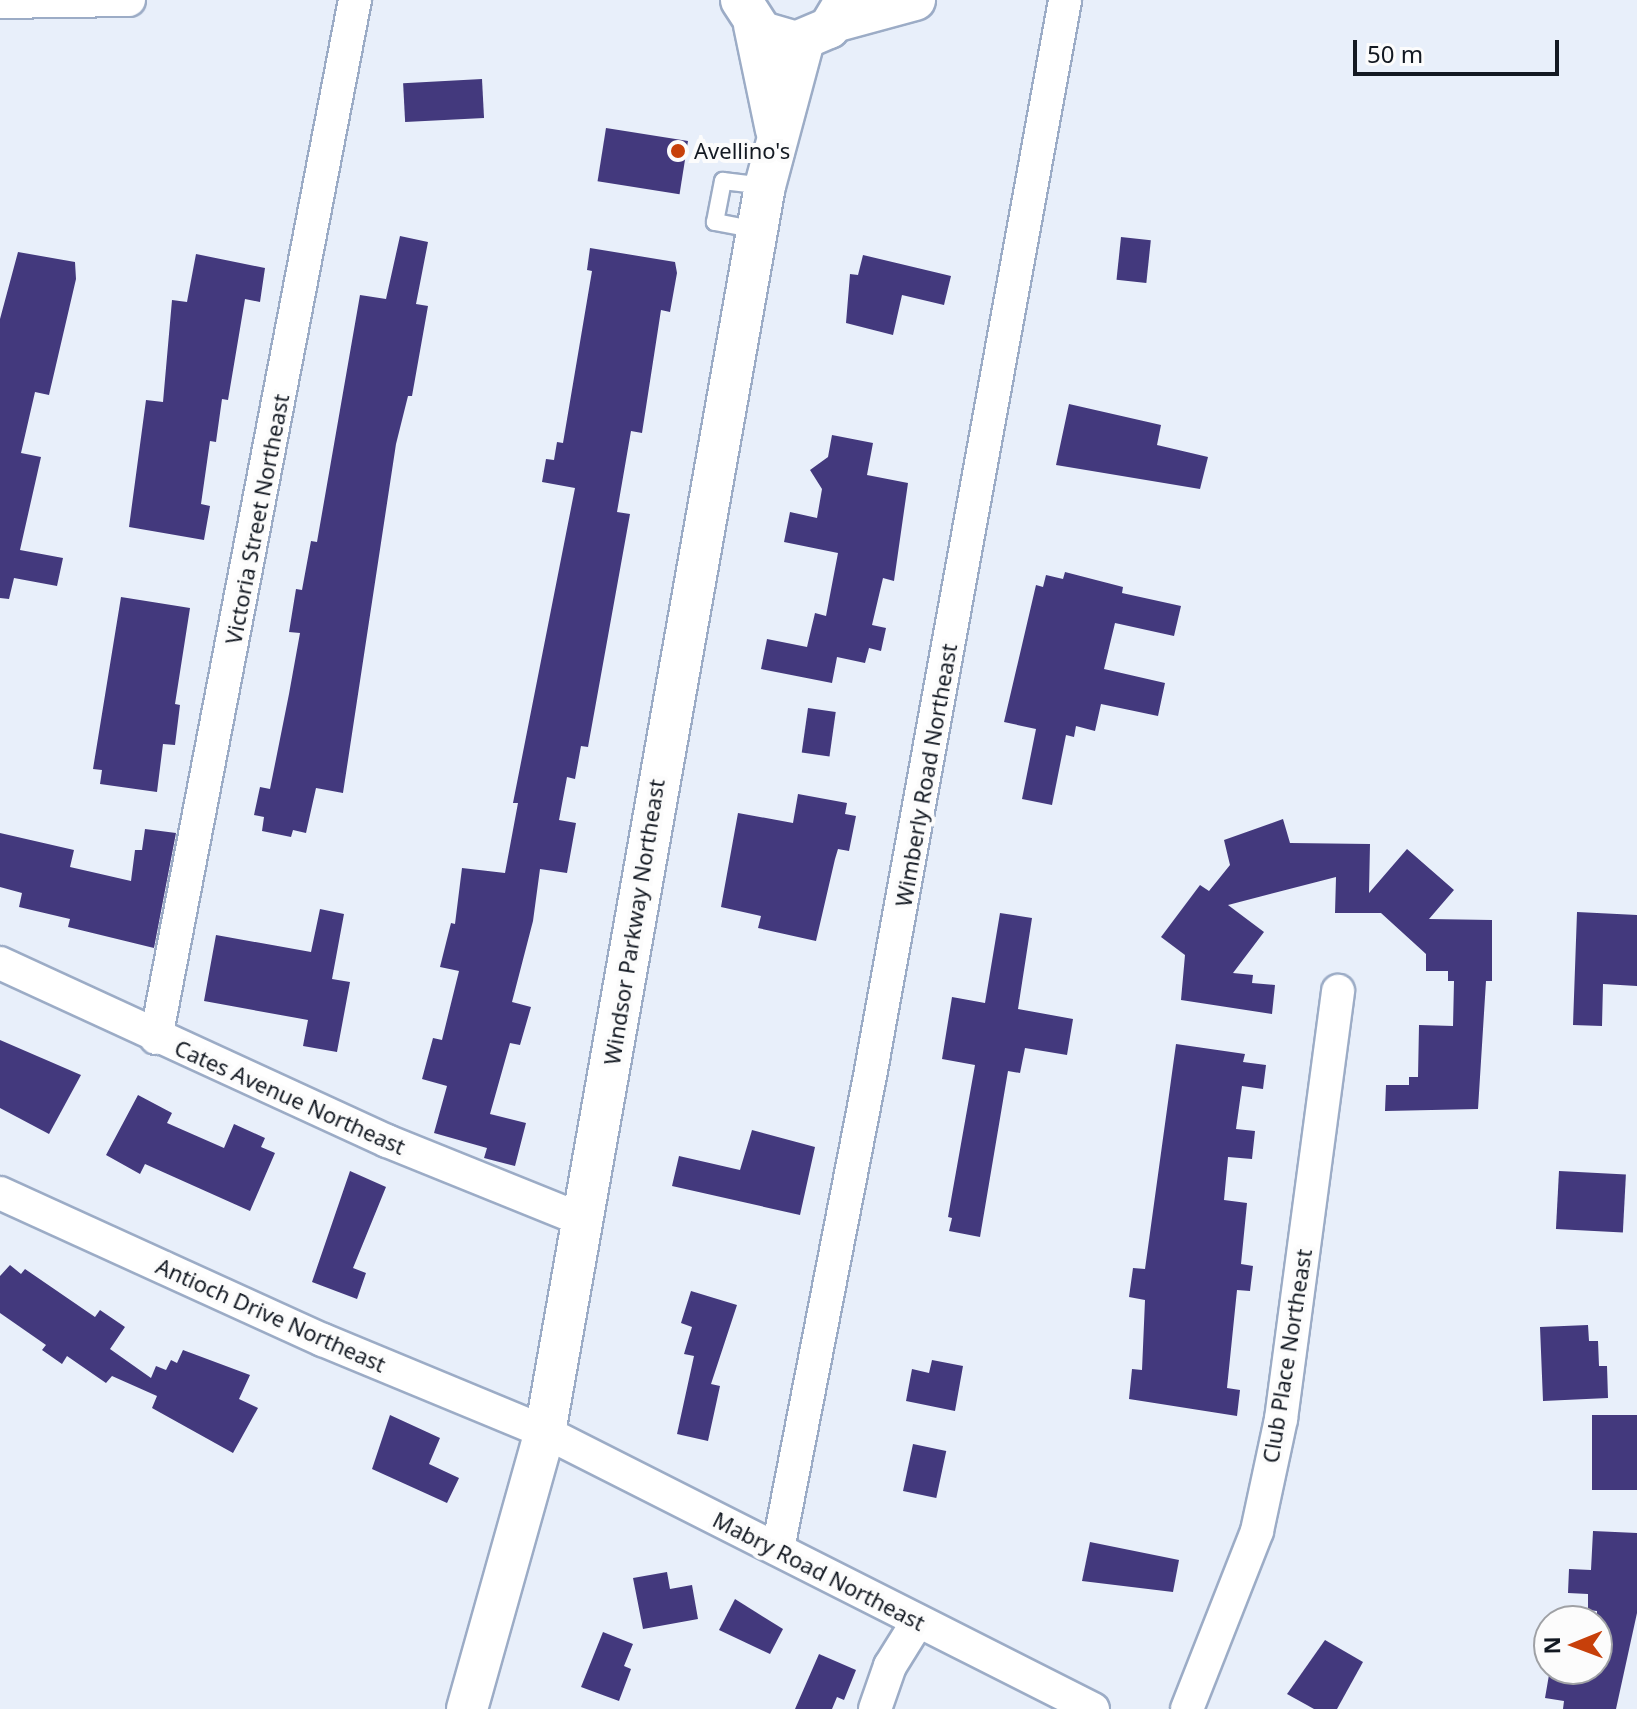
<!DOCTYPE html>
<html>
<head>
<meta charset="utf-8">
<style>
  body { margin:0 }
  #map { position:relative; width:1637px; height:1709px; overflow:hidden; background:#e8effa; font-family:"Noto Sans",sans-serif }
  div>[style] { position:absolute }
  [style*='--x'] { left:calc(var(--x)*1px); top:calc(var(--y)*1px); width:calc(var(--w)*1px); rotate:calc(var(--a)*1deg) }
  .building>* { inset:0; background:#43397d; transform-origin:0 0 }
  .roads { filter:drop-shadow(2px 0 #9cacc6) drop-shadow(-2px 0 #9cacc6) drop-shadow(0 2px #9cacc6) drop-shadow(0 -2px #9cacc6) }
  .service>* { height:16px; margin:-8px; padding:0 8px; transform-origin:8px; border-radius:8px; background:#fff }
  .minor>* { height:32px; margin:-16px; padding:0 16px; transform-origin:16px; border-radius:16px; background:#fff }
  .tertiary>* { height:40px; margin:-20px; padding:0 20px; transform-origin:20px; border-radius:20px; background:#fff }
  .dots>* { width:22px; height:22px; translate:-50% -50%; box-sizing:border-box; border:4px solid #fcfcfc; border-radius:50% }
  span { translate:-50% -50%; white-space:nowrap; text-align:center; line-height:1.15; -webkit-text-stroke:8px #fcfcfc; paint-order:stroke }
  .poi-label { font-size:22px; color:#131922 }
  .left { translate:0 -50%; text-align:left }
  .street-label { font-size:22px; color:#131922 }
  .north { position:absolute; left:1533px; top:1605px; width:80px; height:80px; box-sizing:border-box; background:#fcfcfc; border:2px solid #9fa1a5; border-radius:50%; rotate:269deg; font-size:22px; font-weight:700; line-height:32px; text-align:center; color:#131922 }
  .north::after { content:''; display:block; margin:auto; width:28px; height:36px; background:#c7400a; clip-path:polygon(50% 0,100% 100%,50% 72%,0 100%) }
  .scale { position:absolute; left:1353px; top:40px; width:206px; height:36px; box-sizing:border-box; border:4px solid #131922; border-top:0; padding-left:10px; font-size:24px; line-height:28px; white-space:nowrap; color:#131922; -webkit-text-stroke:6px #fcfcfc; paint-order:stroke }
</style>
</head>
<body>
<div id="map">
  <div class="building">
    <i style="left:482px;top:79px;width:39px;height:79px;rotate:87deg"></i>
    <i style="left:606px;top:128px;width:83px;height:54px;rotate:9deg"></i>
    <i style="clip-path:polygon(400px 236px,428px 242px,416px 304px,428px 306px,412px 396px,408px 396px,396px 444px,343px 793px,316px 788px,306px 833px,293px 830px,291px 837px,262px 831px,264px 817px,254px 815px,260px 787px,270px 789px,289px 694px,300px 633px,289px 632px,296px 589px,302px 590px,311px 541px,317px 542px,360px 295px,386px 299px)"></i>
    <i style="left:1121px;top:237px;width:30px;height:43px;rotate:6deg"></i>
    <i style="clip-path:polygon(590px 248px,675px 262px,677px 273px,670px 312px,661px 310px,642px 433px,631px 431px,617px 512px,630px 514px,588px 747px,581px 746px,575px 779px,567px 777px,559px 820px,576px 823px,567px 873px,540px 869px,533px 921px,512px 1002px,531px 1007px,520px 1045px,510px 1043px,490px 1114px,526px 1123px,515px 1166px,484px 1158px,487px 1148px,434px 1133px,447px 1086px,422px 1079px,433px 1038px,442px 1040px,459px 971px,440px 967px,451px 923px,455px 924px,462px 868px,505px 873px,518px 803px,513px 803px,575px 488px,542px 482px,546px 459px,554px 460px,557px 442px,563px 443px,592px 271px,587px 270px)"></i>
    <i style="clip-path:polygon(18px 252px,75px 262px,76px 279px,49px 395px,35px 392px,21px 453px,41px 457px,20px 550px,63px 558px,57px 586px,14px 578px,9px 599px,0 598px,0 319px)"></i>
    <i style="clip-path:polygon(196px 254px,265px 268px,260px 302px,245px 299px,228px 400px,222px 399px,216px 442px,210px 441px,201px 504px,210px 506px,204px 540px,129px 527px,146px 400px,163px 402px,172px 300px,187px 302px)"></i>
    <i style="clip-path:polygon(863px 255px,951px 276px,944px 305px,902px 295px,893px 335px,846px 323px,850px 274px,858px 275px)"></i>
    <i style="clip-path:polygon(1069px 404px,1161px 425px,1157px 445px,1208px 457px,1200px 489px,1056px 465px)"></i>
    <i style="clip-path:polygon(832px 435px,873px 443px,867px 475px,908px 483px,894px 581px,883px 578px,872px 625px,886px 628px,881px 651px,869px 648px,865px 663px,837px 657px,832px 683px,761px 669px,767px 639px,807px 647px,815px 613px,826px 616px,838px 553px,784px 542px,790px 512px,817px 518px,822px 489px,810px 470px,828px 457px)"></i>
    <i style="clip-path:polygon(1065px 572px,1123px 587px,1122px 593px,1181px 606px,1174px 636px,1115px 623px,1104px 669px,1165px 683px,1158px 716px,1101px 704px,1095px 731px,1076px 726px,1074px 737px,1066px 735px,1052px 805px,1022px 799px,1036px 729px,1004px 722px,1036px 585px,1043px 587px,1046px 575px,1063px 579px)"></i>
    <i style="clip-path:polygon(121px 597px,190px 608px,175px 704px,180px 705px,175px 745px,163px 744px,157px 792px,100px 784px,102px 770px,93px 769px)"></i>
    <i style="left:808px;top:708px;width:28px;height:45px;rotate:8deg"></i>
    <i style="clip-path:polygon(798px 794px,847px 803px,845px 814px,856px 816px,849px 851px,838px 849px,835px 859px,816px 941px,758px 928px,761px 916px,721px 907px,738px 813px,793px 823px)"></i>
    <i style="clip-path:polygon(1283px 819px,1290px 843px,1370px 844px,1369px 893px,1407px 849px,1454px 890px,1429px 919px,1492px 920px,1492px 981px,1486px 981px,1478px 1109px,1385px 1111px,1386px 1085px,1409px 1085px,1409px 1077px,1418px 1077px,1419px 1025px,1453px 1026px,1454px 981px,1448px 981px,1448px 971px,1426px 971px,1426px 954px,1381px 913px,1335px 913px,1336px 877px,1228px 905px,1264px 932px,1233px 973px,1253px 975px,1252px 983px,1275px 985px,1272px 1014px,1181px 1000px,1185px 955px,1161px 937px,1200px 885px,1209px 891px,1230px 865px,1224px 840px)"></i>
    <i style="clip-path:polygon(145px 829px,176px 833px,154px 948px,68px 927px,70px 919px,19px 907px,22px 893px,0 887px,0 833px,74px 850px,70px 867px,131px 881px,135px 850px,142px 850px)"></i>
    <i style="clip-path:polygon(320px 909px,344px 914px,332px 979px,350px 982px,337px 1052px,303px 1046px,308px 1020px,204px 1001px,216px 935px,311px 952px)"></i>
    <i style="clip-path:polygon(1577px 912px,1637px 915px,1637px 986px,1603px 984px,1602px 1026px,1573px 1025px)"></i>
    <i style="clip-path:polygon(1000px 913px,1032px 918px,1018px 1009px,1073px 1019px,1067px 1055px,1025px 1048px,1020px 1073px,1008px 1071px,980px 1237px,949px 1231px,952px 1218px,948px 1217px,975px 1065px,942px 1059px,952px 997px,985px 1003px)"></i>
    <i style="clip-path:polygon(0 1040px,81px 1075px,49px 1134px,0 1108px)"></i>
    <i style="clip-path:polygon(1176px 1044px,1245px 1054px,1243px 1062px,1266px 1065px,1263px 1089px,1242px 1086px,1236px 1129px,1255px 1131px,1252px 1159px,1228px 1157px,1224px 1200px,1247px 1203px,1241px 1264px,1253px 1266px,1250px 1291px,1237px 1290px,1227px 1388px,1240px 1390px,1237px 1416px,1129px 1399px,1132px 1369px,1142px 1370px,1145px 1300px,1129px 1297px,1133px 1268px,1145px 1269px)"></i>
    <i style="clip-path:polygon(138px 1095px,172px 1113px,167px 1123px,224px 1148px,234px 1124px,265px 1138px,261px 1147px,275px 1153px,250px 1211px,145px 1164px,140px 1174px,106px 1155px)"></i>
    <i style="clip-path:polygon(752px 1130px,815px 1147px,800px 1215px,672px 1186px,679px 1156px,740px 1170px)"></i>
    <i style="clip-path:polygon(350px 1171px,386px 1187px,353px 1268px,366px 1273px,357px 1299px,312px 1282px)"></i>
    <i style="left:1559px;top:1171px;width:67px;height:58px;rotate:3deg"></i>
    <i style="clip-path:polygon(10px 1265px,21px 1274px,25px 1269px,95px 1317px,100px 1310px,125px 1327px,110px 1349px,151px 1378px,156px 1366px,166px 1370px,171px 1360px,177px 1363px,183px 1350px,250px 1375px,239px 1399px,258px 1408px,233px 1453px,152px 1408px,157px 1396px,112px 1376px,106px 1383px,67px 1356px,62px 1364px,42px 1350px,46px 1345px,0 1313px,0 1276px)"></i>
    <i style="clip-path:polygon(691px 1291px,737px 1305px,711px 1384px,720px 1386px,708px 1441px,677px 1434px,694px 1356px,684px 1354px,692px 1327px,681px 1323px)"></i>
    <i style="clip-path:polygon(1588px 1325px,1589px 1341px,1598px 1341px,1599px 1366px,1607px 1366px,1608px 1398px,1543px 1401px,1540px 1327px)"></i>
    <i style="clip-path:polygon(932px 1360px,963px 1366px,955px 1411px,906px 1401px,912px 1369px,929px 1373px)"></i>
    <i style="clip-path:polygon(390px 1415px,440px 1438px,429px 1464px,459px 1478px,447px 1503px,372px 1469px)"></i>
    <i style="left:1637px;top:1415px;width:75px;height:45px;rotate:90deg"></i>
    <i style="left:913px;top:1444px;width:34px;height:48px;rotate:12deg"></i>
    <i style="clip-path:polygon(1593px 1531px,1637px 1533px,1637px 1613px,1616px 1709px,1563px 1709px,1564px 1701px,1545px 1698px,1550px 1669px,1597px 1669px,1597px 1611px,1588px 1610px,1588px 1594px,1568px 1593px,1569px 1569px,1591px 1570px)"></i>
    <i style="clip-path:polygon(1090px 1542px,1179px 1560px,1173px 1592px,1082px 1581px)"></i>
    <i style="clip-path:polygon(667px 1572px,670px 1589px,692px 1585px,698px 1619px,643px 1629px,633px 1578px)"></i>
    <i style="clip-path:polygon(735px 1599px,783px 1629px,770px 1654px,719px 1630px)"></i>
    <i style="clip-path:polygon(603px 1632px,633px 1644px,624px 1666px,631px 1669px,619px 1701px,581px 1687px)"></i>
    <i style="clip-path:polygon(1325px 1640px,1363px 1662px,1337px 1709px,1314px 1709px,1287px 1694px)"></i>
    <i style="clip-path:polygon(819px 1654px,856px 1670px,844px 1700px,837px 1697px,832px 1709px,795px 1709px)"></i>
  </div>
  <div class="roads">
    <div class="service">
      <i style="--x:757;--y:230;--w:43;--a:-169.2"></i>
      <i style="--x:715;--y:222;--w:42;--a:-79"></i>
      <i style="--x:723;--y:181;--w:42;--a:6.8"></i>
    </div>
    <div class="minor">
      <i style="--x:0;--y:2;--w:129;--a:-0.9"></i>
      <i style="--x:0;--y:963;--w:426;--a:24.7"></i>
      <i style="--x:387;--y:1141;--w:214;--a:22"></i>
      <i style="--x:156;--y:1038;--w:1057;--a:-79.15"></i>
      <i style="--x:0;--y:1193;--w:355;--a:24.5"></i>
      <i style="--x:323;--y:1340;--w:240;--a:22.5"></i>
      <i style="--x:545;--y:1432;--w:614;--a:26.82"></i>
      <i style="--x:778;--y:1549;--w:499;--a:-79"></i>
      <i style="--x:873;--y:1059;--w:1076;--a:-79.72"></i>
      <i style="--x:875;--y:1709;--w:46;--a:-70.8"></i>
      <i style="--x:890;--y:1666;--w:53;--a:-58.1"></i>
      <i style="--x:1187;--y:1709;--w:191;--a:-68.5"></i>
      <i style="--x:1257;--y:1531;--w:115;--a:-77.9"></i>
      <i style="--x:1281;--y:1419;--w:432;--a:-82.4"></i>
    </div>
    <div class="tertiary">
      <i style="--x:741;--y:0;--w:38;--a:57"></i>
      <i style="--x:762;--y:32;--w:35;--a:16"></i>
      <i style="--x:796;--y:42;--w:36;--a:-23"></i>
      <i style="--x:829;--y:28;--w:33;--a:-59"></i>
      <i style="--x:834;--y:22;--w:84;--a:-15.2"></i>
      <i style="--x:754;--y:25;--w:107;--a:78.2"></i>
      <i style="--x:467;--y:1709;--w:288;--a:-74.3"></i>
      <i style="--x:545;--y:1432;--w:1265;--a:-79.99"></i>
      <i style="--x:765;--y:186;--w:151;--a:-75"></i>
    </div>
  </div>
  <div class="dots">
    <i style="left:678px;top:151px;background:#c7400a"></i>
  </div>
  <div class="poi-label">
    <span class="left" style="left:694px;top:151px">Avellino's</span>
  </div>
  <div class="street-label">
    <span style="left:257px;top:519px;rotate:-79deg">Victoria Street Northeast</span>
    <span style="left:926px;top:775px;rotate:-80deg">Wimberly Road Northeast</span>
    <span style="left:634px;top:922px;rotate:-81deg">Windsor Parkway Northeast</span>
    <span style="left:290px;top:1097px;rotate:24deg">Cates Avenue Northeast</span>
    <span style="left:271px;top:1315px;rotate:24deg">Antioch Drive Northeast</span>
    <span style="left:1287px;top:1356px;rotate:-81deg">Club Place Northeast</span>
    <span style="left:819px;top:1571px;rotate:27deg">Mabry Road Northeast</span>
  </div>
  <div class="north">N</div>
  <div class="scale">50 m</div>
</div>
</body>
</html>
